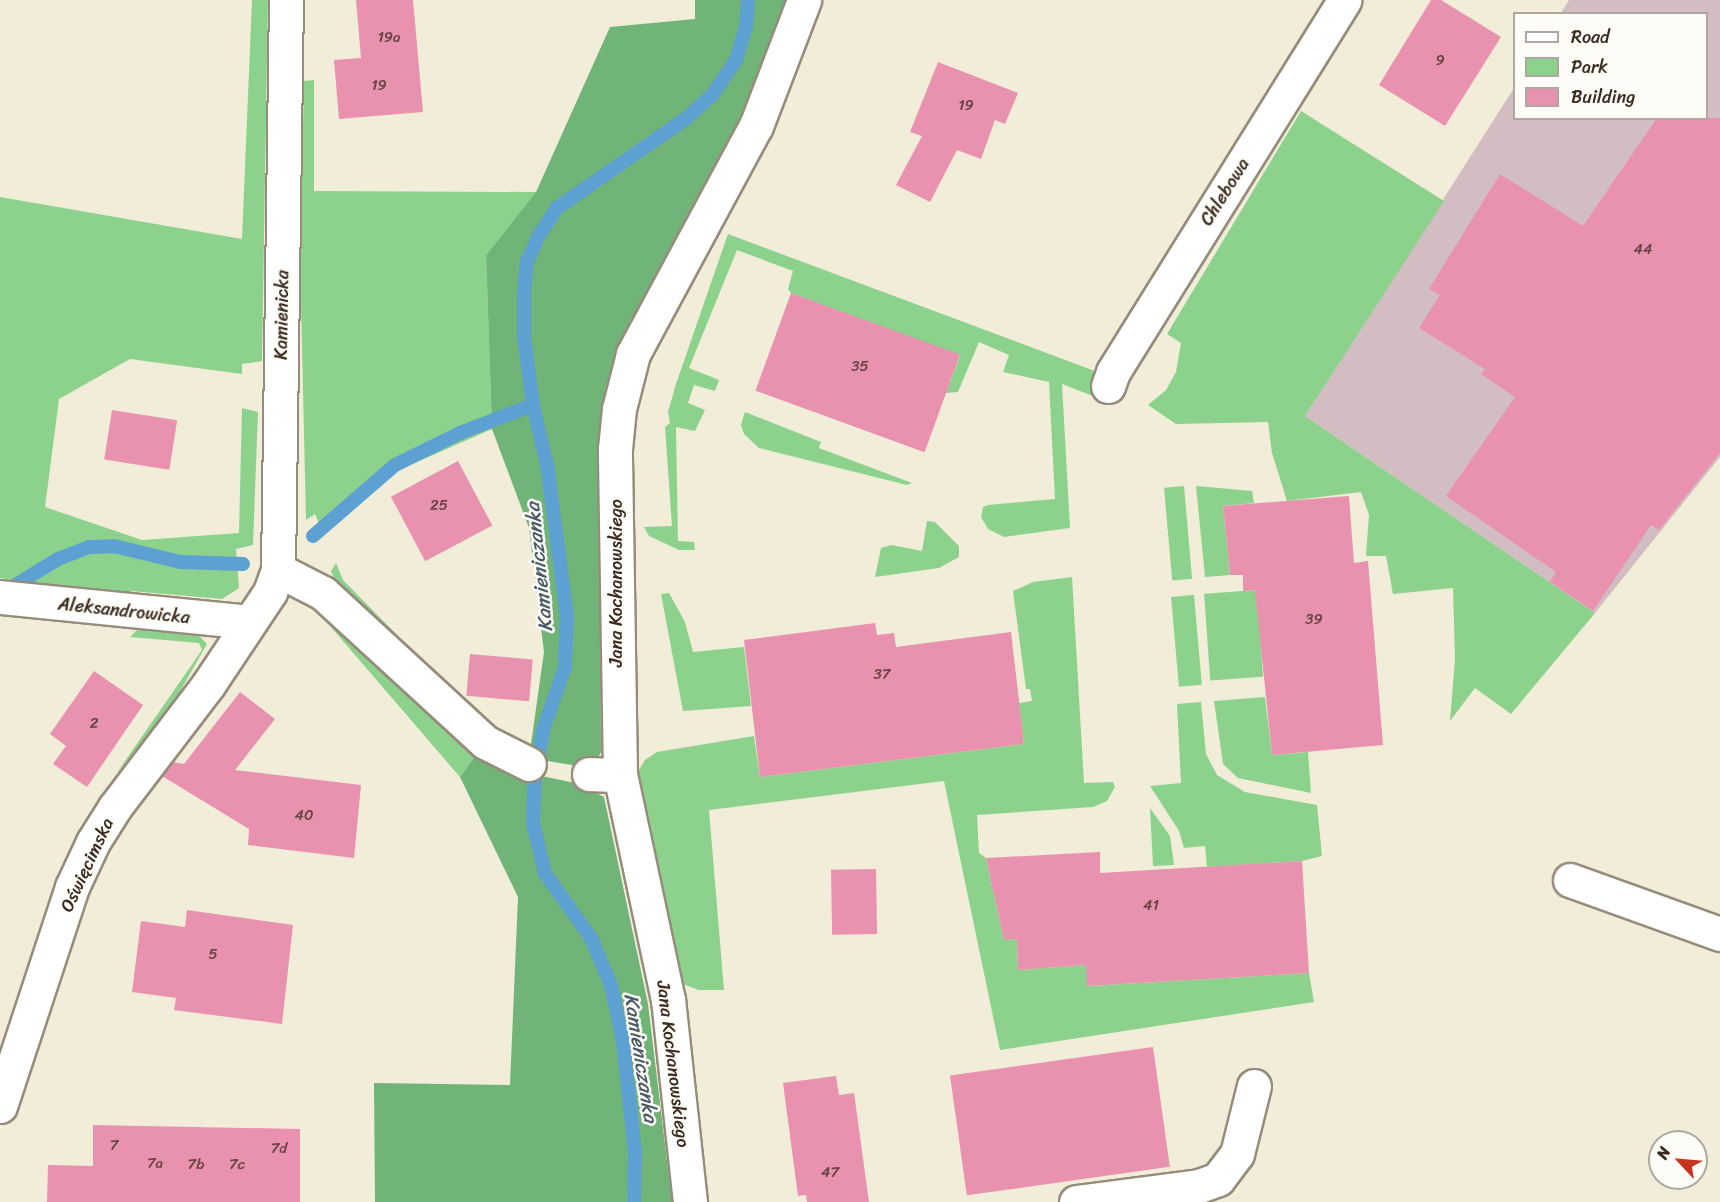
<!DOCTYPE html>
<html>
<head>
<meta charset="utf-8">
<style>
  body { margin:0 }
  #map { position:relative; width:1720px; height:1202px; overflow:hidden; background:#f1edd8; font-family:Sriracha,sans-serif }
  div>[style] { position:absolute }
  [style*='--x'] { left:calc(var(--x)*1px); top:calc(var(--y)*1px); width:calc(var(--w)*1px); rotate:calc(var(--a)*1deg) }
  .industrial>* { inset:0; background:#d2bec2 }
  .green>* { inset:0; background:#8cd28d; transform-origin:0 0 }
  .forest>* { inset:0; background:#71b478 }
  .stream>* { height:14px; margin:-7px; padding:0 7px; transform-origin:7px; border-radius:7px; background:#5da1d2 }
  .building>* { inset:0; background:#e992af; transform-origin:0 0 }
  .roads { filter:drop-shadow(2px 0 #968c7b) drop-shadow(-2px 0 #968c7b) drop-shadow(0 2px #968c7b) drop-shadow(0 -2px #968c7b) }
  .minor>* { height:33px; margin:-16.5px; padding:0 16.5px; transform-origin:16.5px; border-radius:16.5px; background:#fff }
  span { translate:-50% -50%; white-space:nowrap; text-align:center; line-height:1.15; -webkit-text-stroke:5px #fdfcf7; paint-order:stroke }
  .number-label { font-size:15px; color:#664442 }
  .number-label span { -webkit-text-stroke-width:0 }
  .street-label { font-size:18px; color:#3b2a1e }
  .water-label { font-size:20px; color:#495a66; font-style:italic }
  .legend { position:absolute; left:1513px; top:12px; width:195px; height:108px; box-sizing:border-box; background:#fdfcf7; border:2px solid #afa8a0; margin:0; padding:8px 10px; list-style:none; font-size:18px; color:#3b2a1e }
  .legend li { display:flex; align-items:center; gap:12px; height:30px }
  .legend b { width:30px; border:2px solid #afa8a0 }
  .north { position:absolute; left:1648px; top:1130px; width:60px; height:60px; box-sizing:border-box; background:#fdfcf7; border:2px solid #afa8a0; border-radius:50%; rotate:296deg; font-size:16px; font-weight:700; line-height:24px; text-align:center; color:#3b2a1e }
  .north::after { content:''; display:block; margin:auto; width:21px; height:27px; background:#c8321e; clip-path:polygon(50% 0,100% 100%,50% 72%,0 100%) }
</style>
</head>
<body>
<div id="map">
  <div class="industrial">
    <i style="clip-path:polygon(1569px 0,1720px 0,1720px 457px,1595px 613px,1305px 416px,1514px 88px,1514px 118px,1706px 118px,1706px 14px,1561px 13px)"></i>
  </div>
  <div class="green">
    <i style="clip-path:polygon(252px 0,268px 0,262px 361px,242px 364px,242px 374px,130px 359px,59px 399px,45px 507px,142px 540px,239px 533px,242px 408px,258px 412px,253px 545px,236px 549px,239px 588px,222px 599px,131px 591px,131px 597px,0 578px,0 197px,242px 239px)"></i>
    <i style="clip-path:polygon(314px 80px,314px 191px,536px 192px,486px 255px,492px 429px,399px 470px,323px 533px,315px 514px,306px 520px,300px 260px,304px 81px)"></i>
    <i style="clip-path:polygon(1301px 111px,1444px 201px,1305px 416px,1595px 613px,1511px 714px,1475px 688px,1450px 721px,1455px 659px,1453px 588px,1393px 594px,1386px 556px,1366px 556px,1369px 515px,1361px 492px,1287px 501px,1272px 453px,1268px 422px,1176px 424px,1148px 405px,1166px 390px,1176px 372px,1181px 343px,1167px 334px)"></i>
    <i style="clip-path:polygon(728px 234px,1100px 373px,1094px 381px,1093px 396px,1062px 384px,1070px 528px,1004px 537px,988px 529px,981px 517px,983px 507px,988px 505px,1055px 499px,1049px 382px,1003px 372px,1009px 355px,979px 342px,958px 392px,946px 393px,960px 356px,791px 293px,788px 289px,793px 271px,737px 250px,689px 368px,719px 380px,715px 391px,694px 385px,688px 403px,705px 410px,695px 431px,676px 427px,678px 541px,694px 542px,695px 550px,679px 550px,649px 536px,644px 527px,672px 526px,665px 427px,670px 423px,668px 412px,676px 384px)"></i>
    <i style="clip-path:polygon(745px 412px,821px 442px,819px 448px,912px 483px,907px 485px,759px 448px,744px 434px,741px 425px)"></i>
    <i style="left:1184px;top:486px;width:93px;height:20px;rotate:85deg"></i>
    <i style="clip-path:polygon(1196px 486px,1252px 491px,1254px 503px,1223px 506px,1230px 575px,1205px 577px)"></i>
    <i style="clip-path:polygon(927px 521px,935px 522px,959px 546px,959px 557px,939px 568px,875px 577px,881px 548px,891px 545px,922px 551px)"></i>
    <i style="clip-path:polygon(336px 563px,343px 580px,509px 749px,337px 586px,331px 571px)"></i>
    <i style="clip-path:polygon(1072px 577px,1084px 783px,1113px 782px,1115px 787px,1107px 801px,1093px 807px,977px 815px,979px 853px,986px 858px,1004px 940px,1017px 939px,1018px 970px,1086px 965px,1088px 986px,1309px 973px,1314px 1002px,1000px 1050px,944px 781px,709px 810px,724px 990px,699px 990px,675px 981px,636px 790px,637px 773px,645px 760px,657px 752px,754px 736px,760px 777px,1024px 744px,1019px 703px,1032px 701px,1030px 689px,1026px 689px,1013px 591px,1033px 582px)"></i>
    <i style="left:1257px;top:590px;width:87px;height:53px;rotate:86deg"></i>
    <i style="clip-path:polygon(669px 593px,685px 622px,693px 652px,744px 647px,751px 706px,683px 711px,661px 594px)"></i>
    <i style="left:1194px;top:595px;width:90px;height:23px;rotate:85deg"></i>
    <i style="clip-path:polygon(324px 619px,331px 619px,480px 749px,460px 777px)"></i>
    <i style="clip-path:polygon(137px 630px,199px 636px,207px 644px,170px 709px,116px 774px,202px 650px,199px 643px,130px 637px)"></i>
    <i style="clip-path:polygon(1265px 697px,1272px 755px,1308px 752px,1311px 793px,1238px 778px,1223px 764px,1214px 701px)"></i>
    <i style="clip-path:polygon(1201px 702px,1206px 754px,1217px 775px,1245px 792px,1317px 805px,1322px 856px,1302px 861px,1207px 867px,1205px 846px,1184px 848px,1179px 831px,1150px 786px,1181px 783px,1177px 704px)"></i>
    <i style="clip-path:polygon(1150px 808px,1170px 836px,1174px 865px,1153px 866px)"></i>
  </div>
  <div class="forest">
    <i style="clip-path:polygon(695px 0,787px 0,742px 124px,640px 303px,620px 351px,600px 465px,601px 752px,596px 762px,584px 767px,529px 758px,544px 652px,529px 528px,492px 429px,486px 255px,536px 192px,610px 27px,695px 19px)"></i>
    <i style="clip-path:polygon(480px 749px,537px 775px,580px 784px,604px 797px,648px 1004px,672px 1202px,375px 1202px,374px 1083px,510px 1085px,518px 897px,460px 777px)"></i>
  </div>
  <div class="stream">
    <i style="--x:313;--y:536;--w:108;--a:-40.9"></i>
    <i style="--x:395;--y:465;--w:72;--a:-26.2"></i>
    <i style="--x:460;--y:433;--w:78;--a:-21"></i>
    <i style="--x:4;--y:592;--w:63;--a:-31.4"></i>
    <i style="--x:58;--y:559;--w:34;--a:-21"></i>
    <i style="--x:90;--y:547;--w:24;--a:-2"></i>
    <i style="--x:114;--y:546;--w:68;--a:13.6"></i>
    <i style="--x:180;--y:562;--w:63;--a:1.8"></i>
    <i style="--x:634;--y:1202;--w:50;--a:-88.9"></i>
    <i style="--x:635;--y:1152;--w:112;--a:-96.2"></i>
    <i style="--x:623;--y:1041;--w:57;--a:-102.1"></i>
    <i style="--x:611;--y:985;--w:51;--a:-113.1"></i>
    <i style="--x:591;--y:938;--w:80;--a:-125.3"></i>
    <i style="--x:545;--y:873;--w:51;--a:-103.5"></i>
    <i style="--x:533;--y:823;--w:50;--a:-87.7"></i>
    <i style="--x:535;--y:773;--w:47;--a:-78.9"></i>
    <i style="--x:544;--y:727;--w:64;--a:-70.7"></i>
    <i style="--x:565;--y:667;--w:51;--a:-87.8"></i>
    <i style="--x:567;--y:616;--w:152;--a:-97.5"></i>
    <i style="--x:547;--y:465;--w:62;--a:-103.1"></i>
    <i style="--x:533;--y:405;--w:69;--a:-97.5"></i>
    <i style="--x:524;--y:337;--w:43;--a:-90"></i>
    <i style="--x:524;--y:294;--w:32;--a:-85"></i>
    <i style="--x:527;--y:262;--w:27;--a:-66"></i>
    <i style="--x:538;--y:237;--w:35;--a:-57"></i>
    <i style="--x:557;--y:208;--w:158;--a:-34.7"></i>
    <i style="--x:687;--y:118;--w:35;--a:-43"></i>
    <i style="--x:713;--y:94;--w:41;--a:-55.9"></i>
    <i style="--x:736;--y:60;--w:34;--a:-73"></i>
    <i style="--x:746;--y:28;--w:28;--a:-86"></i>
  </div>
  <div class="building">
    <i style="clip-path:polygon(356px 0,413px 0,423px 112px,339px 119px,334px 60px,361px 58px)"></i>
    <i style="clip-path:polygon(1431px 0,1441px 0,1501px 37px,1445px 126px,1379px 85px)"></i>
    <i style="clip-path:polygon(938px 62px,1018px 93px,1005px 124px,995px 120px,981px 159px,957px 150px,930px 202px,896px 185px,922px 136px,910px 132px)"></i>
    <i style="clip-path:polygon(1657px 118px,1720px 118px,1720px 453px,1659px 530px,1651px 525px,1593px 611px,1550px 582px,1556px 572px,1446px 496px,1515px 397px,1481px 374px,1485px 369px,1419px 328px,1440px 295px,1429px 289px,1500px 174px,1583px 226px)"></i>
    <i style="left:791px;top:293px;width:180px;height:104px;rotate:20deg"></i>
    <i style="left:112px;top:410px;width:66px;height:50px;rotate:9deg"></i>
    <i style="left:458px;top:461px;width:73px;height:76px;rotate:62deg"></i>
    <i style="clip-path:polygon(1349px 496px,1354px 563px,1368px 561px,1383px 745px,1272px 755px,1255px 590px,1243px 591px,1243px 575px,1230px 575px,1223px 506px)"></i>
    <i style="clip-path:polygon(875px 623px,877px 635px,894px 633px,896px 647px,1011px 632px,1024px 744px,760px 777px,744px 640px)"></i>
    <i style="left:470px;top:654px;width:63px;height:42px;rotate:5deg"></i>
    <i style="clip-path:polygon(94px 671px,143px 705px,87px 787px,53px 764px,66px 746px,50px 734px)"></i>
    <i style="clip-path:polygon(240px 692px,275px 719px,235px 770px,361px 785px,354px 858px,248px 845px,249px 829px,162px 776px,173px 762px,184px 764px)"></i>
    <i style="clip-path:polygon(1100px 852px,1100px 873px,1302px 861px,1309px 973px,1087px 986px,1086px 965px,1018px 970px,1017px 939px,1004px 940px,986px 858px)"></i>
    <i style="left:876px;top:869px;width:65px;height:45px;rotate:89deg"></i>
    <i style="clip-path:polygon(187px 910px,293px 925px,282px 1024px,174px 1010px,176px 998px,132px 992px,141px 921px,185px 927px)"></i>
    <i style="left:1153px;top:1047px;width:121px;height:205px;rotate:82deg"></i>
    <i style="clip-path:polygon(836px 1076px,839px 1095px,854px 1093px,869px 1202px,807px 1202px,806px 1195px,798px 1196px,783px 1083px)"></i>
    <i style="clip-path:polygon(93px 1125px,300px 1129px,300px 1202px,47px 1202px,48px 1165px,93px 1166px)"></i>
  </div>
  <div class="roads">
    <div class="minor">
      <i style="--x:1108;--y:386;--w:15;--a:-70"></i>
      <i style="--x:1113;--y:372;--w:438;--a:-58.1"></i>
      <i style="--x:278;--y:570;--w:51;--a:27.1"></i>
      <i style="--x:323;--y:593;--w:220;--a:42.6"></i>
      <i style="--x:485;--y:742;--w:49;--a:26.6"></i>
      <i style="--x:0;--y:597;--w:250;--a:5.7"></i>
      <i style="--x:589;--y:774;--w:31;--a:2"></i>
      <i style="--x:1570;--y:880;--w:159;--a:19.8"></i>
      <i style="--x:0;--y:1106;--w:231;--a:-71.8"></i>
      <i style="--x:72;--y:887;--w:50;--a:-65"></i>
      <i style="--x:93;--y:842;--w:41;--a:-57.8"></i>
      <i style="--x:115;--y:807;--w:153;--a:-52.7"></i>
      <i style="--x:208;--y:685;--w:112;--a:-56.3"></i>
      <i style="--x:270;--y:592;--w:23;--a:-70"></i>
      <i style="--x:278;--y:570;--w:570;--a:-89.2"></i>
      <i style="--x:690;--y:1202;--w:203;--a:-96.2"></i>
      <i style="--x:668;--y:1000;--w:230;--a:-102"></i>
      <i style="--x:620;--y:775;--w:326;--a:-90.9"></i>
      <i style="--x:615;--y:449;--w:40;--a:-84.3"></i>
      <i style="--x:619;--y:409;--w:57;--a:-75.7"></i>
      <i style="--x:633;--y:354;--w:259;--a:-61.7"></i>
      <i style="--x:756;--y:126;--w:135;--a:-69.1"></i>
      <i style="--x:1076;--y:1202;--w:124;--a:-7.4"></i>
      <i style="--x:1199;--y:1186;--w:20;--a:-20"></i>
      <i style="--x:1218;--y:1179;--w:31;--a:-53"></i>
      <i style="--x:1237;--y:1154;--w:70;--a:-76"></i>
    </div>
  </div>
  <div class="number-label">
    <span style="left:389px;top:38px">19a</span>
    <span style="left:1440px;top:61px">9</span>
    <span style="left:379px;top:86px">19</span>
    <span style="left:966px;top:106px">19</span>
    <span style="left:1643px;top:250px">44</span>
    <span style="left:860px;top:367px">35</span>
    <span style="left:439px;top:506px">25</span>
    <span style="left:1314px;top:620px">39</span>
    <span style="left:882px;top:675px">37</span>
    <span style="left:94px;top:724px">2</span>
    <span style="left:304px;top:816px">40</span>
    <span style="left:1151px;top:906px">41</span>
    <span style="left:213px;top:955px">5</span>
    <span style="left:114px;top:1146px">7</span>
    <span style="left:279px;top:1149px">7d</span>
    <span style="left:155px;top:1164px">7a</span>
    <span style="left:196px;top:1165px">7b</span>
    <span style="left:237px;top:1165px">7c</span>
    <span style="left:830px;top:1173px">47</span>
  </div>
  <div class="street-label">
    <span style="left:1225px;top:192px;rotate:-58deg">Chlebowa</span>
    <span style="left:282px;top:315px;rotate:-89deg">Kamienicka</span>
    <span style="left:616px;top:583px;rotate:-90deg">Jana Kochanowskiego</span>
    <span style="left:124px;top:611px;rotate:6deg">Aleksandrowicka</span>
    <span style="left:87px;top:865px;rotate:-65deg">Oświęcimska</span>
    <span style="left:673px;top:1064px;rotate:83deg">Jana Kochanowskiego</span>
  </div>
  <div class="water-label">
    <span style="left:539px;top:567px;rotate:-96deg">Kamieniczanka</span>
    <span style="left:641px;top:1058px;rotate:81deg">Kamieniczanka</span>
  </div>
  <ul class="legend">
  <li><b style="height:8px;background:#fff"></b>Road</li>
  <li><b style="height:16px;background:#8cd28d"></b>Park</li>
  <li><b style="height:16px;background:#e992af"></b>Building</li>
  </ul>
  <div class="north">N</div>
</div>
</body>
</html>
